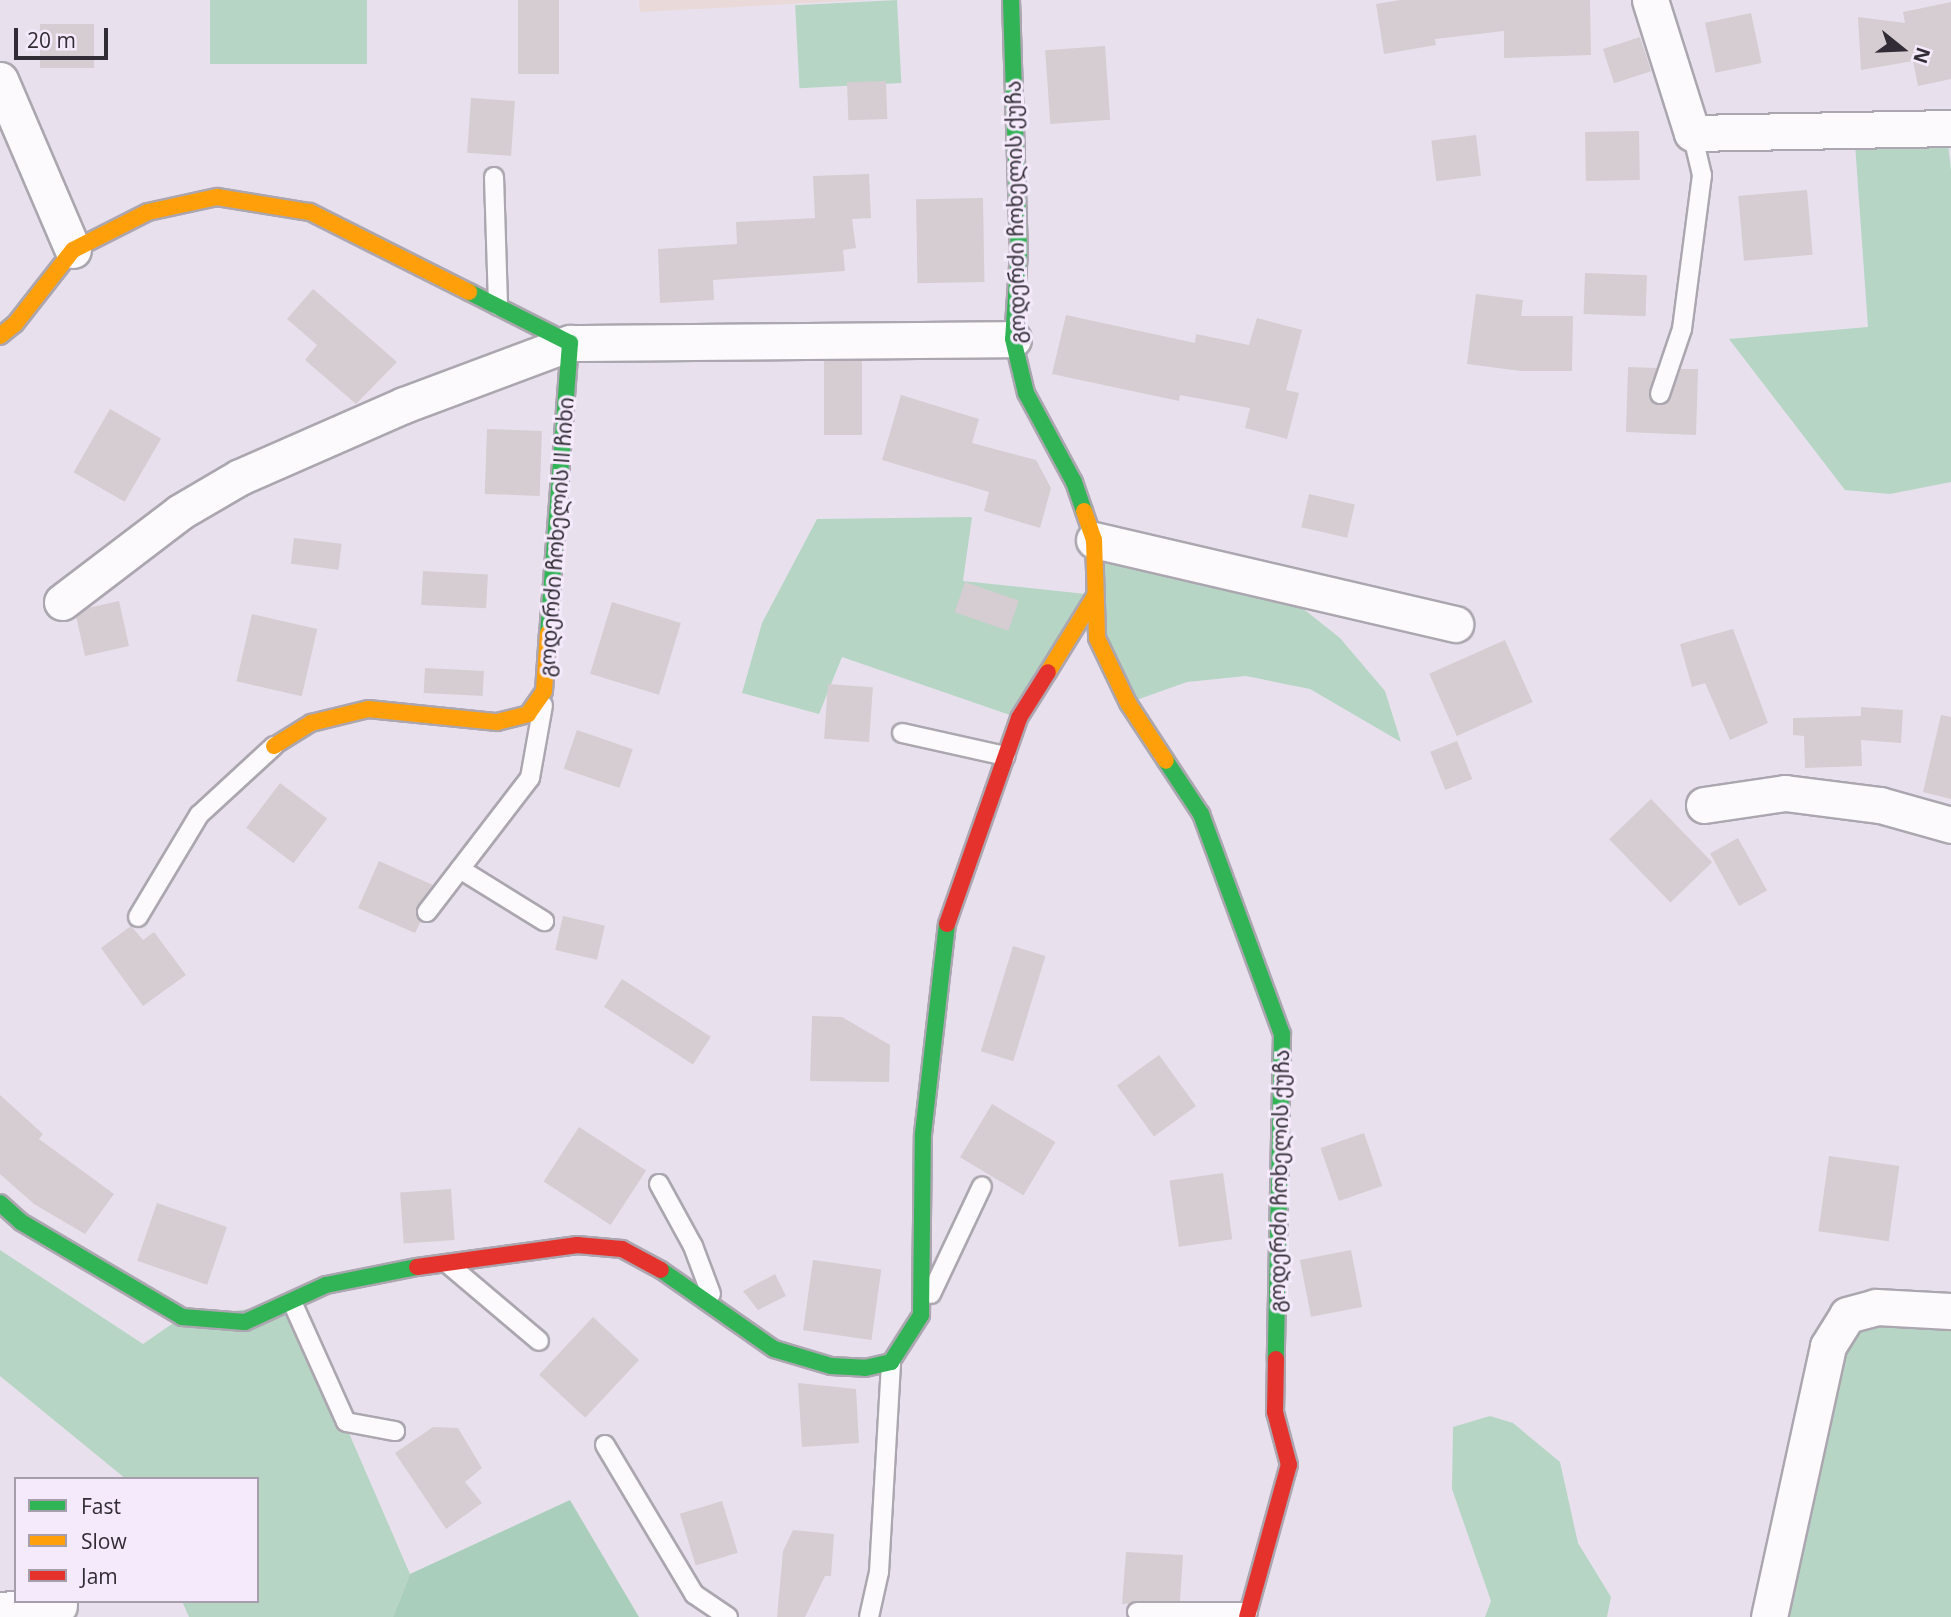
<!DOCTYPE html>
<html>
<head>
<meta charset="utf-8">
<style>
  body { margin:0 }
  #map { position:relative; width:1951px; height:1617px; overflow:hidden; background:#e8e1ed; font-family:"Open Sans","Noto Sans Georgian",sans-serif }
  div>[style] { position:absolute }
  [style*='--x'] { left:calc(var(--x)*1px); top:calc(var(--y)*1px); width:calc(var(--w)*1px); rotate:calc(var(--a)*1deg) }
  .commercial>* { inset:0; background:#e9d9d8 }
  .green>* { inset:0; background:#b6d5c5; transform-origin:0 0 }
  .forest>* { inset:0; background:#aacebc }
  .building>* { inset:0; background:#d5cdd1; transform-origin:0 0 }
  .roads { filter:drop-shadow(2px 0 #aba6af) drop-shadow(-2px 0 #aba6af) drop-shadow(0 2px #aba6af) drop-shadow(0 -2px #aba6af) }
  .lane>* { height:18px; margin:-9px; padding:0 9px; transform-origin:9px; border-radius:9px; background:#fcfafc }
  .street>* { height:35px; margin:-17.5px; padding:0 17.5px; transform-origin:17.5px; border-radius:17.5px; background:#fcfafc }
  .fast>* { height:16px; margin:-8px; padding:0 8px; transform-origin:8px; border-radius:8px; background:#30b455 }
  .slow>* { height:16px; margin:-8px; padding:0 8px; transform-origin:8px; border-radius:8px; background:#ff9f0a }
  .jam>* { height:16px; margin:-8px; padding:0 8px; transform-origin:8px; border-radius:8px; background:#e5322d }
  span { translate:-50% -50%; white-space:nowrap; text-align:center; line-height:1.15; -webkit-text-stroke:6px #f5eafc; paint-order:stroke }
  .street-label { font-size:21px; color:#312c35 }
  .legend { position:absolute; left:14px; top:1477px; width:245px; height:126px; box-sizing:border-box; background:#f5eafc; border:2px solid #a79eac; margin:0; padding:9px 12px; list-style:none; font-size:21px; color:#312c35 }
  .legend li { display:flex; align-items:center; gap:14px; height:35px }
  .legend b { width:35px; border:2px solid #a79eac }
  .north { position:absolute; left:1867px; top:14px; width:70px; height:70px; -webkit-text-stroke:5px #f5eafc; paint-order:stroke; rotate:108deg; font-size:19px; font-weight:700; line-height:28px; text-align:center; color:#312c35 }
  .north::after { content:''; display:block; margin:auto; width:24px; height:32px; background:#312c35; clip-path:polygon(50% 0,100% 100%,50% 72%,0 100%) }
  .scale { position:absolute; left:14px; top:28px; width:94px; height:32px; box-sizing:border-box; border:4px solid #312c35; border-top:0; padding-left:9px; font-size:21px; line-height:24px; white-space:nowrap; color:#312c35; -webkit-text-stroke:5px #f5eafc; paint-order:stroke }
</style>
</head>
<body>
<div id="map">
  <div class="commercial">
    <i style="clip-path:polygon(639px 0,865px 0,640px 12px)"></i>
  </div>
  <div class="green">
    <i style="left:210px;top:0;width:157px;height:64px"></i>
    <i style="left:897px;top:0;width:83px;height:102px;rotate:87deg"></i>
    <i style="clip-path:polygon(1946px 128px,1951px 170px,1951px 482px,1890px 494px,1845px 490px,1729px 339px,1868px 327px,1854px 130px)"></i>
    <i style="clip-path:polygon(972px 517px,963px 581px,1095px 595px,1094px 540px,1268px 581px,1340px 638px,1385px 691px,1401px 742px,1310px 689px,1246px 676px,1187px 682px,1128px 703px,1095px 597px,1019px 718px,842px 657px,819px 714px,742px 693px,762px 623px,817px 519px)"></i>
    <i style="clip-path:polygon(0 1250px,143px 1344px,182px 1317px,293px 1304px,410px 1574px,393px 1617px,189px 1617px,182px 1601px,257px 1601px,257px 1479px,126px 1479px,0 1376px)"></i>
    <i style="clip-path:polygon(1951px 1311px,1951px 1617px,1769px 1617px,1847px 1315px)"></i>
    <i style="clip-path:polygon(1490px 1416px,1513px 1423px,1560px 1462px,1578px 1543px,1611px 1597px,1607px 1617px,1485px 1617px,1491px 1601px,1452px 1489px,1453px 1427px)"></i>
  </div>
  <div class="forest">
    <i style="clip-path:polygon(570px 1500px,639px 1617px,393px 1617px,410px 1574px)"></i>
  </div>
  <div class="building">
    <i style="left:518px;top:0;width:41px;height:74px"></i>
    <i style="clip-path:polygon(1400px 0,1590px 0,1591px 55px,1504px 58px,1504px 31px,1435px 39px,1436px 45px,1384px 54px,1376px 4px)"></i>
    <i style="clip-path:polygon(1951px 2px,1951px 79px,1918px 86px,1913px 61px,1861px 70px,1858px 17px,1905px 23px,1903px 12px)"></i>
    <i style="left:1751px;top:13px;width:51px;height:47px;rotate:78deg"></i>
    <i style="left:40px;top:24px;width:54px;height:44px"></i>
    <i style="left:1640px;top:37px;width:36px;height:39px;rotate:72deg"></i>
    <i style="left:1105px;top:46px;width:74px;height:60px;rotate:86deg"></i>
    <i style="left:886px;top:81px;width:38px;height:39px;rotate:88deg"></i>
    <i style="left:471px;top:98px;width:44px;height:55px;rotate:4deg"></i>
    <i style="left:1639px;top:131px;width:49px;height:54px;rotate:89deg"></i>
    <i style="left:1476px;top:135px;width:41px;height:45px;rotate:83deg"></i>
    <i style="clip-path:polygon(869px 174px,871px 218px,852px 219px,856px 248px,843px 250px,845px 271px,713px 280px,714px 300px,660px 303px,658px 249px,737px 244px,736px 222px,815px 218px,813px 176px)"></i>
    <i style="left:1807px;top:190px;width:65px;height:69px;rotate:85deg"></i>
    <i style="left:983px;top:198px;width:84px;height:67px;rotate:89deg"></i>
    <i style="left:1585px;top:273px;width:62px;height:41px;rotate:2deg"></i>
    <i style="clip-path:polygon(313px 289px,397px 362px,356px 404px,305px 360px,317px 345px,287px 319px)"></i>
    <i style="clip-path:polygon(1476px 294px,1523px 300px,1521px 316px,1573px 316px,1572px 371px,1521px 371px,1467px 364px)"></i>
    <i style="clip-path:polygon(1066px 315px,1195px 343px,1196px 334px,1249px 345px,1257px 318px,1302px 330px,1286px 390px,1299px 393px,1287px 439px,1245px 428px,1250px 408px,1180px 395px,1179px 401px,1052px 374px)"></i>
    <i style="left:824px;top:361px;width:38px;height:74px"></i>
    <i style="clip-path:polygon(1628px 367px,1657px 368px,1649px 396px,1662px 405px,1670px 398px,1681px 369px,1698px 369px,1696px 435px,1626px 432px)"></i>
    <i style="clip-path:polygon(901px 395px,979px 419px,972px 443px,1036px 460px,1051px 488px,1040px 528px,984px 511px,989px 492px,882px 460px)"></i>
    <i style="left:110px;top:409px;width:59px;height:73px;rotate:30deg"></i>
    <i style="left:487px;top:429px;width:55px;height:65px;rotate:2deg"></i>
    <i style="left:1309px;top:494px;width:47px;height:34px;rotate:13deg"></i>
    <i style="left:294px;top:538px;width:48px;height:26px;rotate:7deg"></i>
    <i style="left:423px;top:571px;width:65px;height:34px;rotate:3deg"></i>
    <i style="left:965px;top:582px;width:57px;height:32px;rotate:19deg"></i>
    <i style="clip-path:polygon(119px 601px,129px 646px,85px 656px,76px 616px,88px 608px)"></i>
    <i style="left:612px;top:602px;width:72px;height:75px;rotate:17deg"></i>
    <i style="left:252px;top:614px;width:67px;height:69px;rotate:13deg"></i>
    <i style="clip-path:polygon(1733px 629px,1768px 723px,1730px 740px,1705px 683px,1692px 687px,1680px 644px)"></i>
    <i style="left:1505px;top:640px;width:68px;height:83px;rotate:66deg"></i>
    <i style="left:425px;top:668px;width:59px;height:25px;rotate:3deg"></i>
    <i style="left:828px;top:684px;width:45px;height:55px;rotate:4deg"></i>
    <i style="clip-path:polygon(1861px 707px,1903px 710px,1901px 743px,1861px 740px,1862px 766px,1805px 768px,1804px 736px,1793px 735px,1793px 718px,1861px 716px)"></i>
    <i style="clip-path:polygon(1941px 715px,1951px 717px,1951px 799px,1923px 792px)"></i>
    <i style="left:577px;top:730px;width:59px;height:41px;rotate:19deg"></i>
    <i style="left:1457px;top:741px;width:41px;height:29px;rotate:68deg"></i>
    <i style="left:280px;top:783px;width:59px;height:56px;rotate:37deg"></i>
    <i style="left:1651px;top:799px;width:88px;height:58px;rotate:46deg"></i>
    <i style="left:1738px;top:838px;width:60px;height:32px;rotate:61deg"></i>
    <i style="clip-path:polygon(379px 861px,433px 885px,416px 910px,421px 921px,415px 933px,358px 908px)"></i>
    <i style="left:563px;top:916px;width:43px;height:35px;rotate:13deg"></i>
    <i style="clip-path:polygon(131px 926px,143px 940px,154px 932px,186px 975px,143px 1006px,101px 948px)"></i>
    <i style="left:1013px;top:946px;width:34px;height:110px;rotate:17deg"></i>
    <i style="left:622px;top:979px;width:106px;height:33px;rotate:33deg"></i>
    <i style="clip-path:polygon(812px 1016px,842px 1017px,890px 1045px,889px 1082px,810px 1081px)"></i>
    <i style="left:1159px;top:1055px;width:63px;height:52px;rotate:54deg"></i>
    <i style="clip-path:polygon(0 1095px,43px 1134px,39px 1139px,114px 1194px,85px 1234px,34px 1204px,0 1174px)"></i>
    <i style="left:992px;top:1104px;width:74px;height:62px;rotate:31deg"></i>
    <i style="left:579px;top:1127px;width:80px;height:65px;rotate:33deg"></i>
    <i style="left:1364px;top:1133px;width:56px;height:46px;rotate:71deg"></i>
    <i style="left:1829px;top:1156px;width:71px;height:76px;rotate:8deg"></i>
    <i style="left:1223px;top:1173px;width:67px;height:54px;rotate:82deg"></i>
    <i style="left:451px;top:1189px;width:51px;height:51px;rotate:86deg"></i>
    <i style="left:157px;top:1203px;width:74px;height:61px;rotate:19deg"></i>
    <i style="left:1351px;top:1250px;width:58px;height:52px;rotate:79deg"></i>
    <i style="left:813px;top:1260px;width:69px;height:71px;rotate:8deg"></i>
    <i style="clip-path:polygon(775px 1274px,786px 1296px,758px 1310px,743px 1291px)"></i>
    <i style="left:593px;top:1317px;width:63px;height:79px;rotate:43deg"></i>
    <i style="clip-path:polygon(798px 1383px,856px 1389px,859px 1443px,802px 1447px)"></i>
    <i style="clip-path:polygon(433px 1427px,458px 1428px,482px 1468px,465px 1482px,482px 1503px,446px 1529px,395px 1453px)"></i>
    <i style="left:722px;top:1501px;width:54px;height:44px;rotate:73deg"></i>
    <i style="clip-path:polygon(793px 1530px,834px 1534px,831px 1576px,825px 1576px,805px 1617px,777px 1617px,783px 1551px)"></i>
    <i style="clip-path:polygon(1126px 1552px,1183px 1555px,1180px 1601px,1122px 1604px)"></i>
  </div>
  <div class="roads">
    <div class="lane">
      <i style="--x:494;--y:177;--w:129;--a:88.2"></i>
      <i style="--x:1660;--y:394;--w:69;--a:-71.3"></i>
      <i style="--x:1682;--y:329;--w:155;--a:-82.6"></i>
      <i style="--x:1702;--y:175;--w:43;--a:-103.4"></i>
      <i style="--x:902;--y:733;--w:106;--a:12.6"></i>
      <i style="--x:460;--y:869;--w:99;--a:31.8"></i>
      <i style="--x:427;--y:912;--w:169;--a:-52.5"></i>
      <i style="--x:530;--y:778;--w:74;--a:-79.9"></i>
      <i style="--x:138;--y:917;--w:119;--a:-59.1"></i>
      <i style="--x:199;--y:815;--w:102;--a:-42.6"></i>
      <i style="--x:659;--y:1184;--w:71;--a:61.3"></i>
      <i style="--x:693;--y:1246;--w:51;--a:69.4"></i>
      <i style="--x:448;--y:1264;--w:119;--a:40.2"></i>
      <i style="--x:931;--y:1294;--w:119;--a:-64.7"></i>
      <i style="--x:293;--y:1304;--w:129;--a:65.8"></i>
      <i style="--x:346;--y:1422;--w:50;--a:10.4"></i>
      <i style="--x:605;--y:1445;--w:174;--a:59.1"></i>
      <i style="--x:694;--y:1594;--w:41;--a:34.1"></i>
      <i style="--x:1137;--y:1612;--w:111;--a:0"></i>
      <i style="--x:869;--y:1617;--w:46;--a:-77.5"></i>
      <i style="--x:879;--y:1572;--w:210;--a:-86.7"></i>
    </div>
    <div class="street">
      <i style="--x:1650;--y:0;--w:139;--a:72.5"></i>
      <i style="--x:1692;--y:133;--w:259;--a:-1.1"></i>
      <i style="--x:0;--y:80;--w:185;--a:66.8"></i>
      <i style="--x:1094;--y:540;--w:371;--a:13.1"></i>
      <i style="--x:62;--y:602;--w:148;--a:-37.3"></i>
      <i style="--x:180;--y:512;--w:69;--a:-30.3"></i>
      <i style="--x:240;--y:477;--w:179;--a:-23.7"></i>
      <i style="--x:404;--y:405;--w:177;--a:-20.5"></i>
      <i style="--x:570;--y:343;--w:443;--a:-0.5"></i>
      <i style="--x:1704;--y:805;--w:82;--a:-8.4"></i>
      <i style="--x:1785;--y:793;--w:96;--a:7.2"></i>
      <i style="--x:1880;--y:805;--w:74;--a:15.7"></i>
      <i style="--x:0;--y:1610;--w:59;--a:-3.9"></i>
      <i style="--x:1769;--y:1617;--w:277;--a:-77.7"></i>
      <i style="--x:1828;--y:1346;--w:36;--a:-58"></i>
      <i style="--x:1847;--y:1315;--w:30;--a:-15"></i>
      <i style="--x:1876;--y:1307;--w:75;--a:3.1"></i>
    </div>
    <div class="fast">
      <i style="--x:1011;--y:0;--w:252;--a:88.2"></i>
      <i style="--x:1019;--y:252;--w:87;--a:93.9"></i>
      <i style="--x:1013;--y:339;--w:56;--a:76.5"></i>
      <i style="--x:1026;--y:393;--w:101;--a:61.7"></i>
      <i style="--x:1074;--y:482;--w:31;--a:71"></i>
      <i style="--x:469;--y:292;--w:113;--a:26.8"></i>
      <i style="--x:570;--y:343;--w:291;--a:94.3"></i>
      <i style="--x:1166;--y:761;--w:64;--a:56.6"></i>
      <i style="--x:1201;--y:814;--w:234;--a:69.8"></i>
      <i style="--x:1282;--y:1034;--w:325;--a:91.1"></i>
      <i style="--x:0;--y:1203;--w:28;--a:42"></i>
      <i style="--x:21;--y:1222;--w:187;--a:30.5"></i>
      <i style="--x:182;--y:1317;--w:63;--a:4.5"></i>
      <i style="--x:245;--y:1322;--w:89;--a:-24.6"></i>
      <i style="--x:326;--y:1285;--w:93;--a:-11.2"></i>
      <i style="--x:661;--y:1270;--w:138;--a:35"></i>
      <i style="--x:774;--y:1349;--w:59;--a:16.6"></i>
      <i style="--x:831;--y:1366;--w:34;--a:3"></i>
      <i style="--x:865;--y:1368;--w:27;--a:-13"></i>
      <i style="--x:891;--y:1362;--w:56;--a:-57.4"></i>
      <i style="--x:921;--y:1315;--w:181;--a:-89.4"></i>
      <i style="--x:923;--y:1134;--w:211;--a:-83.5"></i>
    </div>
    <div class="slow">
      <i style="--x:0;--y:336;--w:19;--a:-39"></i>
      <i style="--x:15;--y:324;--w:94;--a:-51.9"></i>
      <i style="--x:73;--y:250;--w:84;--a:-26.9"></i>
      <i style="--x:148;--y:212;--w:71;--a:-12.3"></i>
      <i style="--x:217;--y:197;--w:94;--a:9.2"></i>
      <i style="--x:310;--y:212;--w:178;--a:26.7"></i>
      <i style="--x:1084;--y:511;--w:31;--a:71"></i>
      <i style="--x:1094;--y:540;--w:98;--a:88.2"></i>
      <i style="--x:1097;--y:638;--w:72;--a:64.5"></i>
      <i style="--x:1128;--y:703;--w:69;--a:56.8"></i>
      <i style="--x:1048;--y:672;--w:89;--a:-58.3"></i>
      <i style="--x:274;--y:746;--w:44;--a:-31.9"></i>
      <i style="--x:311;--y:723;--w:59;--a:-13.8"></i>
      <i style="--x:368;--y:709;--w:130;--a:5.8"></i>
      <i style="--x:497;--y:722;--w:32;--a:-14"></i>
      <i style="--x:528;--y:714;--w:28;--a:-55"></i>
      <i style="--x:544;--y:691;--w:58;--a:-86.1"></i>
    </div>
    <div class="jam">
      <i style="--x:947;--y:924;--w:218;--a:-70.7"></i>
      <i style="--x:1019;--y:718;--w:54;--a:-57.8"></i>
      <i style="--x:417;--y:1267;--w:162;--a:-7.8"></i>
      <i style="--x:577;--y:1245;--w:45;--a:5.1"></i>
      <i style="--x:622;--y:1249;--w:44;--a:28.3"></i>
      <i style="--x:1247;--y:1617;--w:158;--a:-74.6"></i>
      <i style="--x:1289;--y:1465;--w:55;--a:-104.8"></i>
      <i style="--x:1275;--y:1412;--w:53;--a:-88.9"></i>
    </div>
  </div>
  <div class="street-label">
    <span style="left:1015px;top:212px;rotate:-91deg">გოდერძი ჩოხელის ქუჩა</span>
    <span style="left:556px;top:537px;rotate:-86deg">გოდერძი ჩოხელის II ჩიხი</span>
    <span style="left:1279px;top:1181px;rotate:-89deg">გოდერძი ჩოხელის ქუჩა</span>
  </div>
  <ul class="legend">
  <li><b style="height:9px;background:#30b455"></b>Fast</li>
  <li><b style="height:9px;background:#ff9f0a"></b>Slow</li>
  <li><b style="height:9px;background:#e5322d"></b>Jam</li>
  </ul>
  <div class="north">N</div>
  <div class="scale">20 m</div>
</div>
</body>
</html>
